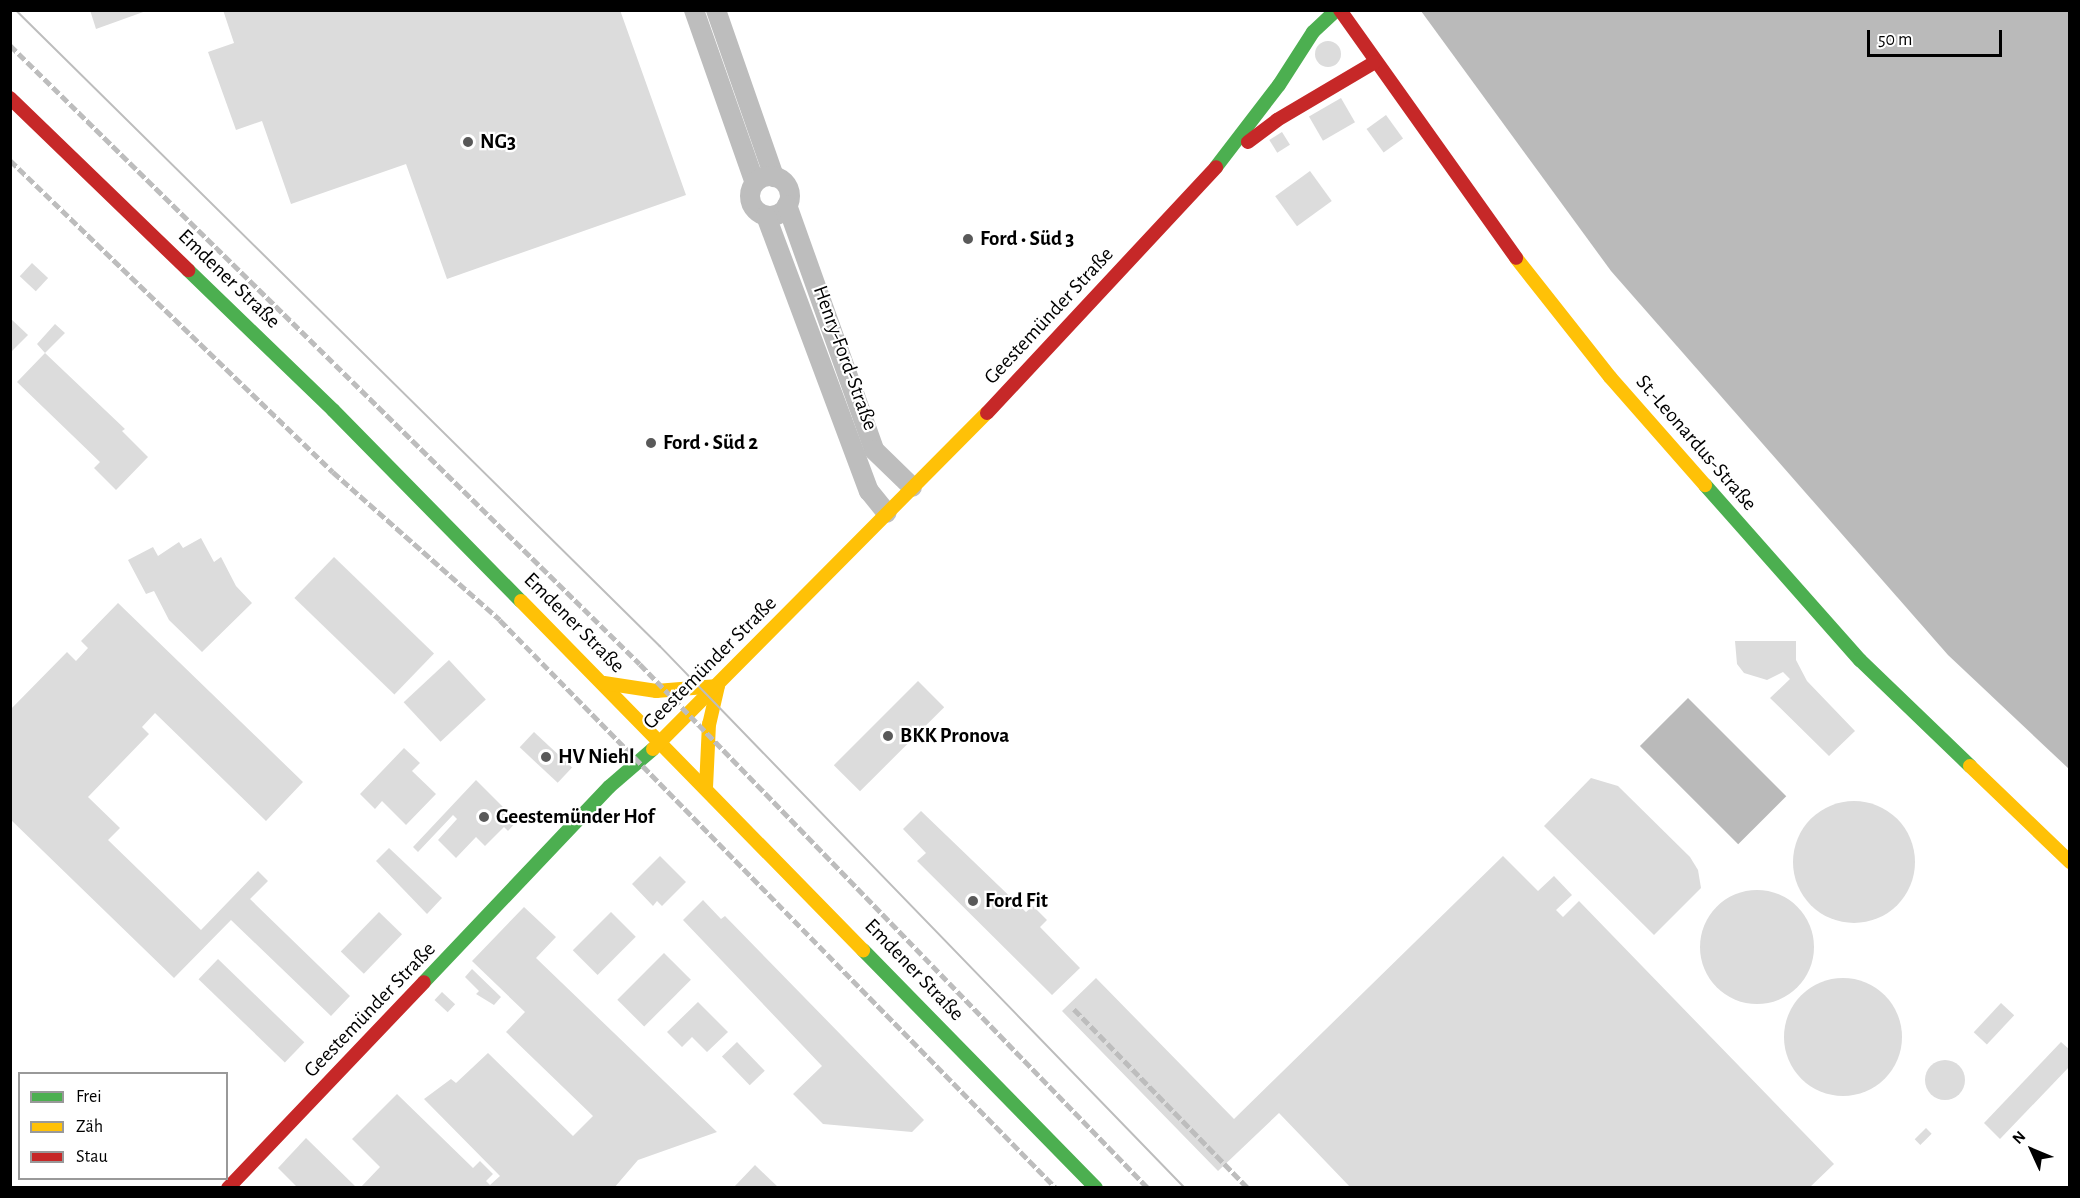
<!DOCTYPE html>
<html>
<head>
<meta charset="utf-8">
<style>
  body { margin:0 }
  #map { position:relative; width:2080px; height:1198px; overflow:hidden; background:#fff; font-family:"Alegreya Sans",sans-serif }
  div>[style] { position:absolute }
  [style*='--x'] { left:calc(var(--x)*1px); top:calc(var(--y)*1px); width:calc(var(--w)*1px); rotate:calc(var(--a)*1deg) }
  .water>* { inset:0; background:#bababa; transform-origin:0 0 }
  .building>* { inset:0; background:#dcdcdc; transform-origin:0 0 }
  .round { border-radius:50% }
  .street>* { height:20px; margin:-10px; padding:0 10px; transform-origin:10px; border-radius:10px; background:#bdbdbd }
  .street>.ring { margin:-10px; padding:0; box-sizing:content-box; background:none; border:20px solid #bdbdbd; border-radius:50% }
  .fast>* { height:14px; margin:-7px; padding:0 7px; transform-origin:7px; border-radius:7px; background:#4caf50 }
  .slow>* { height:14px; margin:-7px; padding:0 7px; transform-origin:7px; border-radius:7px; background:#ffc107 }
  .jam>* { height:14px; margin:-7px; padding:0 7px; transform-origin:7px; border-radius:7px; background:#c62828 }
  .tram>* { height:1.5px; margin:-0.75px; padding:0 0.75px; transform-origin:0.75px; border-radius:0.75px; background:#bdbdbd }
  .rail>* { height:4.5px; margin-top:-2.25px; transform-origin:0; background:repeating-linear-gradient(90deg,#bdbdbd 0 9px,transparent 0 12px) }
  .dots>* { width:16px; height:16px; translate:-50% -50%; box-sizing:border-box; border:3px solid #fff; border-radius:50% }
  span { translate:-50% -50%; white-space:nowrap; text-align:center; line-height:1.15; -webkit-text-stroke:4.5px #fff; paint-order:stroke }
  .poi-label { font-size:21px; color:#000; font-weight:700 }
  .left { translate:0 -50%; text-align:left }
  .street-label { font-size:21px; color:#000 }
  .frame { position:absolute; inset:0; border:12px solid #000; pointer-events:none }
  .legend { position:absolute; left:18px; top:1072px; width:210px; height:108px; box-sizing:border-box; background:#fff; border:2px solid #999; margin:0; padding:8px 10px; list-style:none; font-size:18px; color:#000 }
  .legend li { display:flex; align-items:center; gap:12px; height:30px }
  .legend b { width:30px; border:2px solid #999 }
  .north { position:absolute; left:2002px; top:1120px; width:60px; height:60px; -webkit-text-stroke:4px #fff; paint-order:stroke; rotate:314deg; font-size:16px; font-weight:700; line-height:24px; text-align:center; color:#000 }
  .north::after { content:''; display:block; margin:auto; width:21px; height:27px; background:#000; clip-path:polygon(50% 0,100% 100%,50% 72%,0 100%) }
  .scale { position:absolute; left:1867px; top:30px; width:135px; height:27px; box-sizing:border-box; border:3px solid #000; border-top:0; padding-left:8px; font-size:18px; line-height:21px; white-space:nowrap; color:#000; -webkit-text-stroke:4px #fff; paint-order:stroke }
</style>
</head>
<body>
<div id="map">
  <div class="water">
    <i style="clip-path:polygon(1421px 11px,2069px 11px,2069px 769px,1948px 655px,1611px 271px)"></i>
    <i style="left:1688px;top:698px;width:139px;height:68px;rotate:45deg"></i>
  </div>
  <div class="building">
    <i style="clip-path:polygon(90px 10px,146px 10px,146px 11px,96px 29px)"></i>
    <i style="clip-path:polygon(223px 10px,620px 10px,686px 195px,447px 279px,406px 164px,291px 204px,262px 121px,236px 130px,208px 52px,234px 43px)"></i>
    <i class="round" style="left:1315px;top:41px;width:26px;height:26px"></i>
    <i style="left:1341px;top:98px;width:28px;height:37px;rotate:60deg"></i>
    <i style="left:1386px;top:115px;width:29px;height:24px;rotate:54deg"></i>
    <i style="left:1282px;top:132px;width:15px;height:15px;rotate:58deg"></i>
    <i style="left:1310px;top:171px;width:37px;height:43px;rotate:54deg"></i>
    <i style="left:32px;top:263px;width:22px;height:18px;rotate:43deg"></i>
    <i style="clip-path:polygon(10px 318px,28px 335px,10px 353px)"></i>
    <i style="clip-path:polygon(55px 324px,65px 333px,45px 353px,125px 429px,122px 431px,148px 457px,116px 490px,94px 468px,100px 462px,17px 382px,45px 353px,37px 344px)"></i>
    <i style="clip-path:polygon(201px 538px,214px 562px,221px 557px,236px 586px,252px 603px,202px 652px,169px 620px,154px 591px,146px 594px,128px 560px,153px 547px,158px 556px,179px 542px,183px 548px)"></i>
    <i style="left:334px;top:557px;width:139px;height:57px;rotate:44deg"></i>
    <i style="clip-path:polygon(118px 603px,303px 782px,266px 821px,155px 713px,142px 727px,149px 734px,88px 797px,120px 828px,108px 840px,201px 930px,258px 871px,268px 881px,250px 899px,350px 996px,331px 1016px,231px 920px,174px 978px,10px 819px,10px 710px,67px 652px,76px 661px,88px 648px,81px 641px)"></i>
    <i style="clip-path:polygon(1735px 641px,1796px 641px,1796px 660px,1807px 681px,1855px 731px,1829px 756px,1770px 698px,1790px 679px,1783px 672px,1767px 680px,1744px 673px,1737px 664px)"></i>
    <i style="left:449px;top:660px;width:54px;height:62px;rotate:47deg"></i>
    <i style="left:918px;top:681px;width:37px;height:119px;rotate:45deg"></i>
    <i style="left:534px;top:732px;width:52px;height:21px;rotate:43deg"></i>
    <i style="clip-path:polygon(404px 748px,420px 763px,412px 771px,436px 794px,406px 825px,382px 801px,375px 809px,360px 794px)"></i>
    <i style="clip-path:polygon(1591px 778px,1618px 786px,1690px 857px,1698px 870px,1701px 888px,1654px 935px,1544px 826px)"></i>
    <i style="clip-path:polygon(476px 780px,517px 821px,508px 831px,504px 827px,485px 846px,476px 837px,456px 858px,438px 840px,457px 819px,453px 815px,418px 852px,413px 847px)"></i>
    <i class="round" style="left:1793px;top:801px;width:122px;height:122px"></i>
    <i style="clip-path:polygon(921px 811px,1026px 912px,1033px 906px,1047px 920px,1040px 927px,1080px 968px,1052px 995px,917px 861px,926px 853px,903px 829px)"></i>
    <i style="clip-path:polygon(389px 848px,442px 898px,427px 914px,376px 861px)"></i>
    <i style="clip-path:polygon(660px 856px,686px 882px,662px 906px,657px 901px,653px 906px,632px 884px)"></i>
    <i style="clip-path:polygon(1503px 856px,1538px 891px,1554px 876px,1572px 895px,1556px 910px,1563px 917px,1579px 901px,1834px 1164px,1809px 1188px,1351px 1188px,1279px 1113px,1218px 1171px,1062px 1011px,1096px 978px,1234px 1119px)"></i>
    <i class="round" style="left:1700px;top:890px;width:114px;height:114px"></i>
    <i style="clip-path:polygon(703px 900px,721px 919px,725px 916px,924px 1120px,912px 1132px,823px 1124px,793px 1094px,822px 1066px,683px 920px)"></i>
    <i style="clip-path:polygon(524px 907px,556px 937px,536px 958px,717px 1132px,638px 1160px,614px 1188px,360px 1188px,380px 1167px,352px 1139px,397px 1094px,473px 1168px,480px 1161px,493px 1174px,486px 1181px,490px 1185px,500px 1176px,424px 1099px,451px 1079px,456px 1083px,488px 1053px,573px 1136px,593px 1116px,506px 1032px,525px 1012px,472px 961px)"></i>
    <i style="left:379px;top:912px;width:32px;height:55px;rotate:44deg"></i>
    <i style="left:611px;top:912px;width:35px;height:54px;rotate:45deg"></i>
    <i style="left:664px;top:953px;width:38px;height:66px;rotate:45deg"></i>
    <i style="left:218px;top:959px;width:120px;height:28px;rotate:44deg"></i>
    <i style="clip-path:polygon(472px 969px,501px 997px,494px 1005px,476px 994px,479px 991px,465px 977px)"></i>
    <i class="round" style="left:1784px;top:978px;width:118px;height:118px"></i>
    <i style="left:442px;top:992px;width:18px;height:11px;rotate:43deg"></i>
    <i style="clip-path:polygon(698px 1002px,728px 1032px,707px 1052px,692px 1037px,682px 1047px,667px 1032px)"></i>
    <i style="left:2001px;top:1003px;width:18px;height:40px;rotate:43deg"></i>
    <i style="left:737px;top:1042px;width:40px;height:21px;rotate:46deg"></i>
    <i style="clip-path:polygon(2061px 1042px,2070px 1050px,2070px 1066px,2000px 1139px,1984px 1123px)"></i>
    <i class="round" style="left:1925px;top:1060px;width:40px;height:40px"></i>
    <i style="left:1926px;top:1128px;width:8px;height:16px;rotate:45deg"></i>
    <i style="clip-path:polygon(306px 1138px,357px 1188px,298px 1188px,278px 1168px)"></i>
    <i style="clip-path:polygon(755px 1165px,779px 1188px,733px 1188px)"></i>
  </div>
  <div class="street">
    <i style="--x:694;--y:10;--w:183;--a:70.6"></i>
    <i style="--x:716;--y:10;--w:177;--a:70.8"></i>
    <i class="ring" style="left:750px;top:176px;width:20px;height:20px"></i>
    <i style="--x:787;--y:205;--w:260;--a:70.4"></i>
    <i style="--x:874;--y:450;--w:53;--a:44.2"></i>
    <i style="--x:766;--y:216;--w:294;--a:69.5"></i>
    <i style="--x:869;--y:491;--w:28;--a:51"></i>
  </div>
  <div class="fast">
    <i style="--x:1216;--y:167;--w:103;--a:-52.5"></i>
    <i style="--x:1279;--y:85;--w:63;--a:-57.3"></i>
    <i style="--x:1313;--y:32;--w:33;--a:-43"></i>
    <i style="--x:188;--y:270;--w:202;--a:44"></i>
    <i style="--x:333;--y:410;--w:268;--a:45.5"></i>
    <i style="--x:1705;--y:485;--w:234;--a:48.5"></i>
    <i style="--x:1860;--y:660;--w:153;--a:43.9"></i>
    <i style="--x:863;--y:950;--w:333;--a:45.6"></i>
    <i style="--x:424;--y:982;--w:269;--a:-46.5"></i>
    <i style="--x:609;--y:787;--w:58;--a:-40.8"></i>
  </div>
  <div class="slow">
    <i style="--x:1516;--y:258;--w:152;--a:51.7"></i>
    <i style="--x:1610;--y:377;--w:144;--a:48.7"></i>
    <i style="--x:521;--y:601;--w:489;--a:45.6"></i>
    <i style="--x:604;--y:683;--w:53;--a:8.7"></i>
    <i style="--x:656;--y:691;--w:62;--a:-4.6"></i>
    <i style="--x:718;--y:686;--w:39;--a:103"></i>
    <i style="--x:709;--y:724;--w:63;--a:92.7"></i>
    <i style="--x:653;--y:749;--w:474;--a:-45.2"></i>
    <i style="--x:1970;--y:766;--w:139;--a:43.8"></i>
  </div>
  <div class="jam">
    <i style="--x:1340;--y:10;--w:304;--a:54.6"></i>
    <i style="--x:10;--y:98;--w:248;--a:44"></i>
    <i style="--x:1248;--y:142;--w:36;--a:-37"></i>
    <i style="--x:1277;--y:120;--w:114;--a:-30.6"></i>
    <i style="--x:987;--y:413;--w:336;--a:-47"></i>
    <i style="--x:228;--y:1188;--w:284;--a:-46.4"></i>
  </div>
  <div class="tram">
    <i style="--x:16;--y:10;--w:905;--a:44.64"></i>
    <i style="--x:660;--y:646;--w:755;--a:45.91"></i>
  </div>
  <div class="rail">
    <i style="--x:10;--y:45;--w:883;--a:44.5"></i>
    <i style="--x:640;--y:664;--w:730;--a:45.89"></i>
    <i style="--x:10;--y:160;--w:449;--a:44"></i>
    <i style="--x:333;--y:472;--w:223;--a:41.5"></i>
    <i style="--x:500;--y:620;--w:795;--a:45.61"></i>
    <i style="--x:1074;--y:1009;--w:250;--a:45.8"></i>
  </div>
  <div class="dots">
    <i style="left:468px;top:142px;background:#595959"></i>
    <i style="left:968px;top:239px;background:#595959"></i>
    <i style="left:651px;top:443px;background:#595959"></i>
    <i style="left:888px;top:736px;background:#595959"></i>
    <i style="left:546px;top:757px;background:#595959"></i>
    <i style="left:484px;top:817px;background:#595959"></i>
    <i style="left:973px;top:901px;background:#595959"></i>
  </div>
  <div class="poi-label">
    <span class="left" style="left:480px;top:142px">NG3</span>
    <span class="left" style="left:980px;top:239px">Ford • Süd 3</span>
    <span class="left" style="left:663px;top:443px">Ford • Süd 2</span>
    <span class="left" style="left:900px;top:736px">BKK Pronova</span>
    <span class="left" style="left:558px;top:757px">HV Niehl</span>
    <span class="left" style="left:496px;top:817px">Geestemünder Hof</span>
    <span class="left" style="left:985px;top:901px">Ford Fit</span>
  </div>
  <div class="street-label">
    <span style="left:229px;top:279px;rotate:44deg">Emdener Straße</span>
    <span style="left:1049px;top:316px;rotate:-47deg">Geestemünder Straße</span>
    <span style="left:845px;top:358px;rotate:70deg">Henry-Ford-Straße</span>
    <span style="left:1696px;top:443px;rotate:49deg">St.-Leonardus-Straße</span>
    <span style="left:574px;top:623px;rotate:45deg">Emdener Straße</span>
    <span style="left:710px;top:663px;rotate:-45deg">Geestemünder Straße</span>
    <span style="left:914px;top:970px;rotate:46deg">Emdener Straße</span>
    <span style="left:370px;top:1010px;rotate:-46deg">Geestemünder Straße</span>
  </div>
  <div class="frame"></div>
  <ul class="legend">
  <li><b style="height:8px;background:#4caf50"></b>Frei</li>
  <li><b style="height:8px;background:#ffc107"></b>Zäh</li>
  <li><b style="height:8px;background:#c62828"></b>Stau</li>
  </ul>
  <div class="north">N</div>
  <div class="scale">50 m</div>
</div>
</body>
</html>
